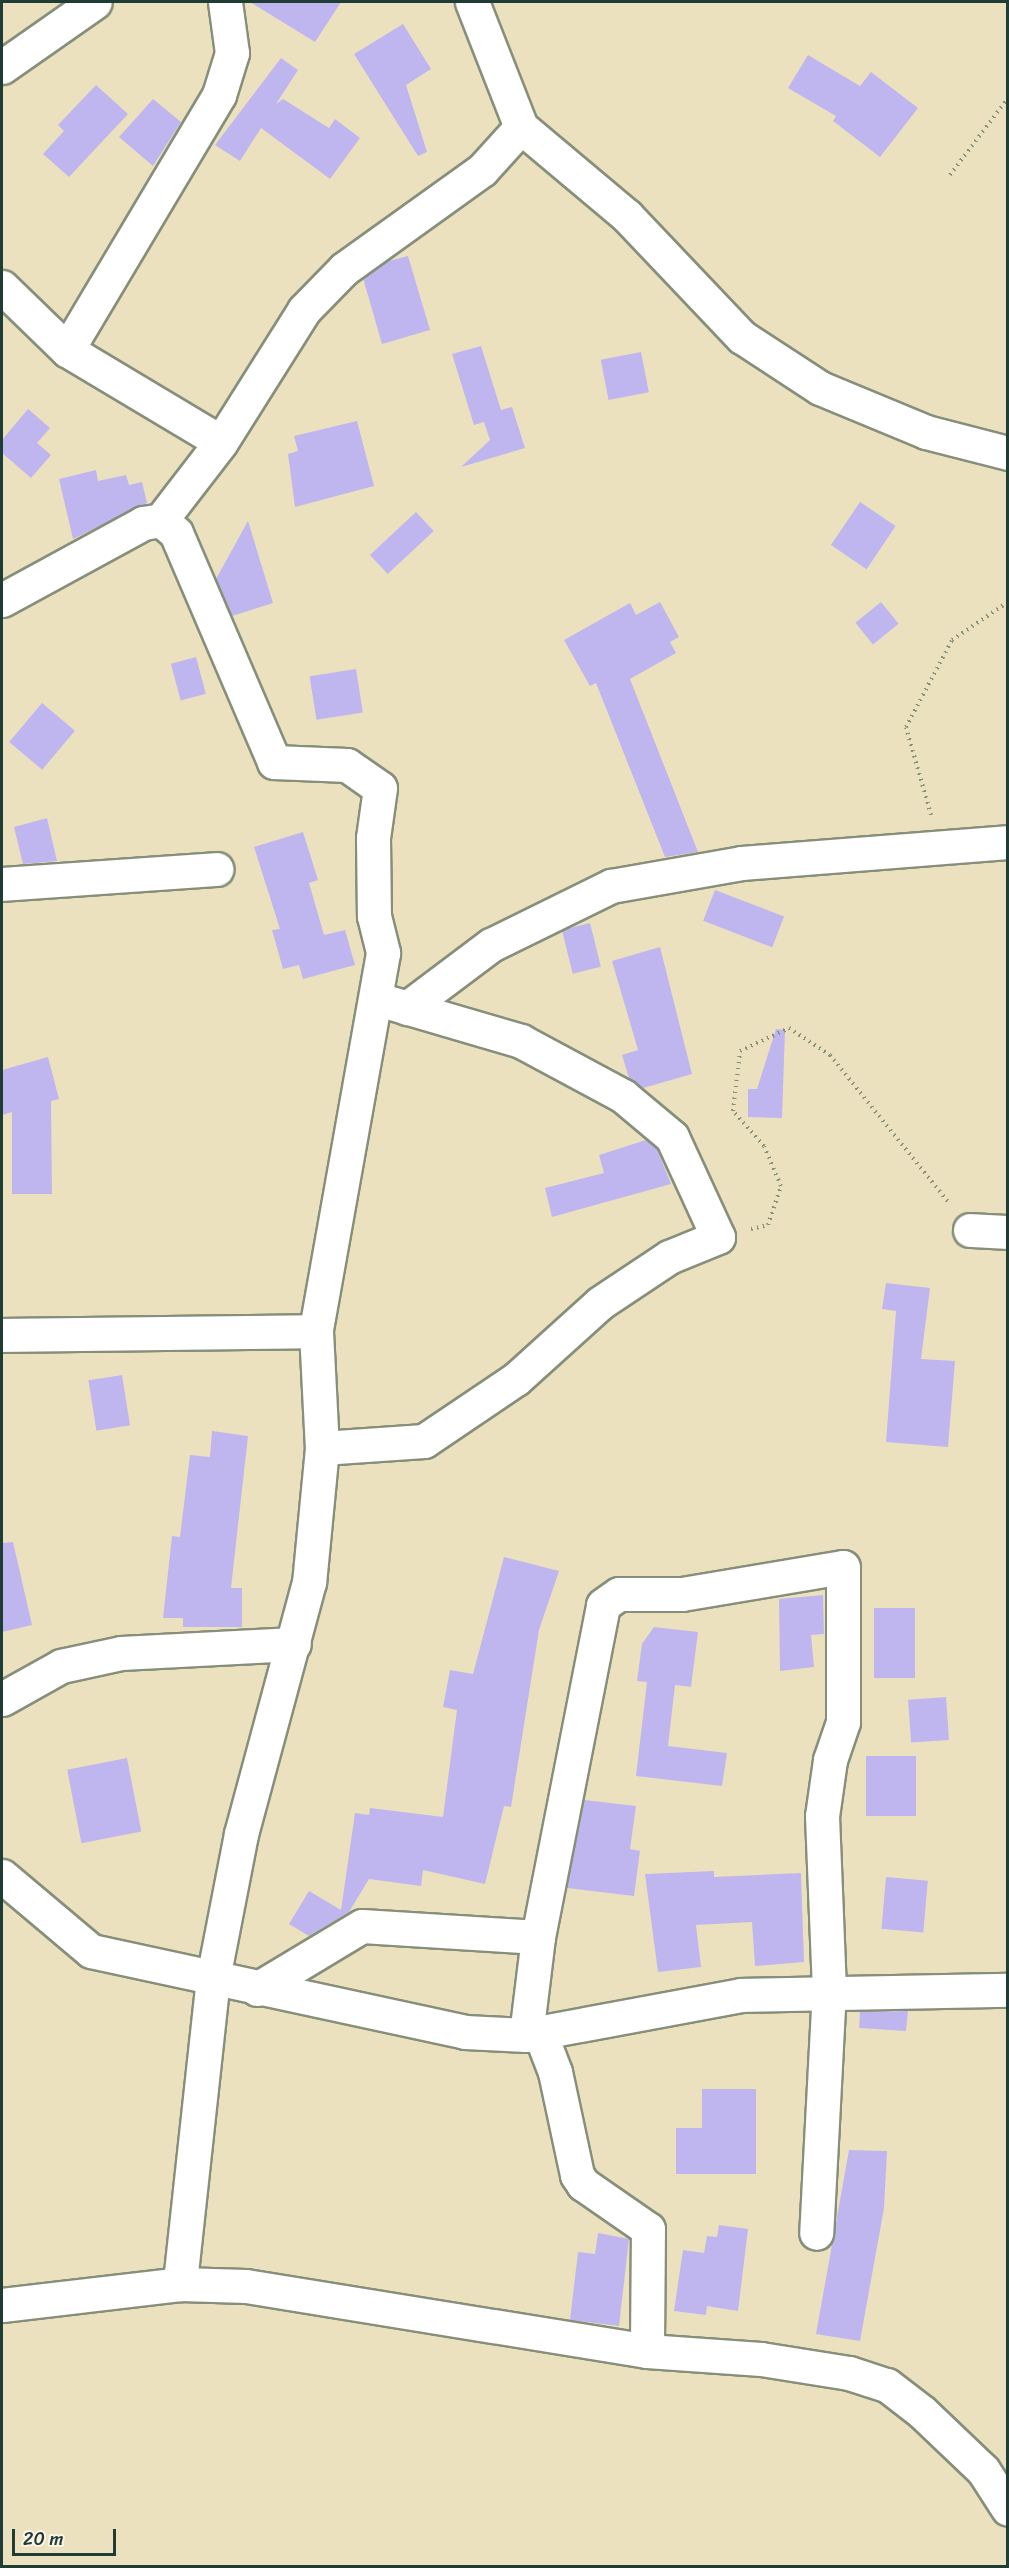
<!DOCTYPE html>
<html>
<head>
<meta charset="utf-8">
<style>
  body { margin:0 }
  #map { position:relative; width:1009px; height:2568px; overflow:hidden; background:#ece1bf; font-family:Sriracha,sans-serif }
  div>[style] { position:absolute }
  [style*='--x'] { left:calc(var(--x)*1px); top:calc(var(--y)*1px); width:calc(var(--w)*1px); rotate:calc(var(--a)*1deg) }
  .building>* { inset:0; background:#bfb6ef; transform-origin:0 0 }
  .path>* { height:4px; margin-top:-2px; transform-origin:0; background:repeating-linear-gradient(90deg,#868f7a 0 1.5px,transparent 0 6px) }
  .roads { filter:drop-shadow(2px 0 #868f7a) drop-shadow(-2px 0 #868f7a) drop-shadow(0 2px #868f7a) drop-shadow(0 -2px #868f7a) }
  .street>* { height:33px; margin:-16.5px; padding:0 16.5px; transform-origin:16.5px; border-radius:16.5px; background:#fff }
  span { translate:-50% -50%; white-space:nowrap; text-align:center; line-height:1.15; -webkit-text-stroke:5px #fcf5e5; paint-order:stroke }
  .frame { position:absolute; inset:0; border:3px solid #1f3d34; pointer-events:none }
  .scale { position:absolute; left:12px; top:2529px; width:104px; height:27px; box-sizing:border-box; border:3px solid #1f3d34; border-top:0; padding-left:8px; font-size:18px; line-height:21px; white-space:nowrap; color:#1f3d34; -webkit-text-stroke:4px #fcf5e5; paint-order:stroke }
</style>
</head>
<body>
<div id="map">
  <div class="building">
    <i style="clip-path:polygon(250px 2px,341px 2px,315px 42px)"></i>
    <i style="clip-path:polygon(403px 24px,431px 69px,406px 85px,427px 152px,418px 156px,354px 54px)"></i>
    <i style="clip-path:polygon(808px 55px,860px 86px,871px 72px,918px 108px,880px 157px,833px 121px,836px 116px,788px 88px)"></i>
    <i style="clip-path:polygon(281px 58px,298px 70px,276px 104px,283px 99px,329px 128px,335px 119px,360px 138px,330px 179px,261px 128px,240px 161px,215px 145px)"></i>
    <i style="clip-path:polygon(96px 85px,128px 114px,69px 177px,43px 154px,64px 131px,58px 125px)"></i>
    <i style="clip-path:polygon(153px 99px,181px 122px,153px 166px,119px 137px)"></i>
    <i style="clip-path:polygon(408px 256px,430px 330px,382px 344px,363px 278px,385px 262px)"></i>
    <i style="clip-path:polygon(481px 346px,501px 410px,512px 407px,525px 448px,461px 467px,490px 440px,484px 422px,474px 425px,452px 354px)"></i>
    <i style="left:641px;top:352px;width:41px;height:41px;rotate:79deg"></i>
    <i style="clip-path:polygon(28px 409px,50px 428px,37px 443px,51px 455px,31px 478px,2px 453px,2px 440px)"></i>
    <i style="clip-path:polygon(357px 421px,374px 486px,295px 507px,288px 454px,298px 451px,294px 436px)"></i>
    <i style="clip-path:polygon(96px 470px,98px 481px,126px 475px,129px 485px,142px 482px,147px 503px,73px 539px,59px 479px)"></i>
    <i style="left:860px;top:502px;width:43px;height:52px;rotate:34deg"></i>
    <i style="left:416px;top:512px;width:26px;height:63px;rotate:47deg"></i>
    <i style="clip-path:polygon(248px 521px,273px 603px,232px 616px,216px 579px)"></i>
    <i style="clip-path:polygon(660px 602px,679px 637px,670px 642px,676px 653px,630px 679px,698px 852px,665px 857px,596px 683px,590px 686px,564px 640px,630px 603px,636px 615px)"></i>
    <i style="left:881px;top:602px;width:28px;height:33px;rotate:51deg"></i>
    <i style="left:196px;top:657px;width:38px;height:26px;rotate:75deg"></i>
    <i style="left:356px;top:669px;width:44px;height:47px;rotate:81deg"></i>
    <i style="left:42px;top:703px;width:43px;height:51px;rotate:40deg"></i>
    <i style="clip-path:polygon(47px 818px,57px 861px,23px 864px,14px 827px)"></i>
    <i style="clip-path:polygon(303px 832px,318px 880px,309px 883px,324px 935px,345px 930px,355px 965px,303px 979px,299px 965px,283px 969px,272px 930px,280px 929px,254px 847px)"></i>
    <i style="left:715px;top:890px;width:74px;height:33px;rotate:21deg"></i>
    <i style="left:590px;top:923px;width:45px;height:29px;rotate:76deg"></i>
    <i style="clip-path:polygon(660px 947px,692px 1074px,643px 1088px,629px 1078px,622px 1055px,638px 1050px,612px 961px)"></i>
    <i style="clip-path:polygon(776px 1029px,785px 1030px,782px 1118px,748px 1117px,748px 1089px,757px 1089px)"></i>
    <i style="clip-path:polygon(48px 1057px,59px 1099px,51px 1101px,52px 1194px,12px 1194px,12px 1112px,2px 1115px,2px 1070px)"></i>
    <i style="clip-path:polygon(646px 1140px,657px 1149px,671px 1184px,552px 1217px,545px 1188px,604px 1173px,599px 1155px)"></i>
    <i style="clip-path:polygon(886px 1283px,930px 1288px,921px 1359px,955px 1361px,948px 1447px,886px 1442px,896px 1311px,882px 1309px)"></i>
    <i style="left:122px;top:1375px;width:51px;height:34px;rotate:81deg"></i>
    <i style="clip-path:polygon(212px 1431px,248px 1436px,231px 1588px,242px 1588px,242px 1627px,183px 1627px,183px 1618px,163px 1618px,172px 1536px,180px 1537px,190px 1455px,210px 1457px)"></i>
    <i style="clip-path:polygon(13px 1542px,32px 1625px,2px 1632px,2px 1543px)"></i>
    <i style="clip-path:polygon(504px 1557px,559px 1571px,539px 1630px,511px 1807px,504px 1806px,485px 1884px,423px 1870px,421px 1886px,369px 1879px,349px 1912px,309px 1936px,289px 1924px,309px 1891px,341px 1910px,355px 1813px,369px 1815px,370px 1808px,443px 1817px,457px 1710px,443px 1707px,450px 1670px,473px 1674px)"></i>
    <i style="clip-path:polygon(823px 1595px,824px 1634px,811px 1635px,814px 1667px,780px 1671px,779px 1599px)"></i>
    <i style="left:915px;top:1608px;width:70px;height:41px;rotate:90deg"></i>
    <i style="clip-path:polygon(654px 1627px,698px 1632px,691px 1687px,675px 1685px,668px 1746px,727px 1753px,722px 1786px,636px 1776px,647px 1682px,637px 1681px,642px 1644px)"></i>
    <i style="left:946px;top:1697px;width:43px;height:38px;rotate:86deg"></i>
    <i style="left:866px;top:1756px;width:50px;height:60px"></i>
    <i style="left:127px;top:1758px;width:75px;height:61px;rotate:79deg"></i>
    <i style="clip-path:polygon(584px 1800px,636px 1806px,630px 1849px,640px 1851px,634px 1896px,567px 1888px)"></i>
    <i style="clip-path:polygon(714px 1871px,714px 1877px,801px 1873px,804px 1962px,755px 1966px,752px 1922px,696px 1925px,701px 1967px,658px 1972px,645px 1874px)"></i>
    <i style="left:886px;top:1877px;width:42px;height:52px;rotate:5deg"></i>
    <i style="clip-path:polygon(908px 2011px,906px 2031px,859px 2028px,860px 2012px)"></i>
    <i style="clip-path:polygon(702px 2089px,756px 2089px,756px 2174px,676px 2174px,676px 2128px,702px 2128px)"></i>
    <i style="clip-path:polygon(849px 2150px,887px 2151px,884px 2208px,860px 2341px,816px 2334px)"></i>
    <i style="clip-path:polygon(719px 2225px,748px 2229px,738px 2311px,707px 2306px,706px 2315px,674px 2311px,683px 2250px,704px 2253px,707px 2236px,717px 2237px)"></i>
    <i style="clip-path:polygon(598px 2233px,629px 2239px,619px 2326px,570px 2320px,578px 2252px,595px 2254px)"></i>
  </div>
  <div class="path">
    <i style="--x:950;--y:175;--w:96;--a:-53"></i>
    <i style="--x:931;--y:815;--w:91;--a:-105.9"></i>
    <i style="--x:906;--y:727;--w:98;--a:-62.1"></i>
    <i style="--x:952;--y:640;--w:68;--a:-34.2"></i>
    <i style="--x:751;--y:1229;--w:17;--a:-13"></i>
    <i style="--x:768;--y:1225;--w:41;--a:-71.6"></i>
    <i style="--x:781;--y:1186;--w:43;--a:-113"></i>
    <i style="--x:764;--y:1146;--w:47;--a:-131.5"></i>
    <i style="--x:733;--y:1111;--w:60;--a:-83.3"></i>
    <i style="--x:740;--y:1051;--w:54;--a:-25.1"></i>
    <i style="--x:789;--y:1028;--w:49;--a:33.4"></i>
    <i style="--x:830;--y:1055;--w:190;--a:51.2"></i>
  </div>
  <div class="roads">
    <div class="street">
      <i style="--x:472;--y:2;--w:134;--a:68.6"></i>
      <i style="--x:521;--y:127;--w:138;--a:40"></i>
      <i style="--x:627;--y:216;--w:167;--a:46.5"></i>
      <i style="--x:742;--y:337;--w:93;--a:33.2"></i>
      <i style="--x:820;--y:388;--w:115;--a:22.5"></i>
      <i style="--x:926;--y:432;--w:85;--a:14.4"></i>
      <i style="--x:2;--y:67;--w:113;--a:-35"></i>
      <i style="--x:2;--y:287;--w:91;--a:44.1"></i>
      <i style="--x:67;--y:350;--w:179;--a:30.9"></i>
      <i style="--x:67;--y:350;--w:297;--a:-59.2"></i>
      <i style="--x:219;--y:95;--w:44;--a:-72.8"></i>
      <i style="--x:232;--y:53;--w:51;--a:-97.8"></i>
      <i style="--x:161;--y:520;--w:98;--a:-52.4"></i>
      <i style="--x:221;--y:442;--w:156;--a:-57.8"></i>
      <i style="--x:304;--y:310;--w:57;--a:-45.7"></i>
      <i style="--x:344;--y:269;--w:170;--a:-35.7"></i>
      <i style="--x:482;--y:170;--w:58;--a:-47.8"></i>
      <i style="--x:2;--y:600;--w:161;--a:-28.6"></i>
      <i style="--x:143;--y:523;--w:18;--a:-9"></i>
      <i style="--x:161;--y:520;--w:20;--a:41"></i>
      <i style="--x:176;--y:533;--w:249;--a:66.8"></i>
      <i style="--x:274;--y:762;--w:73;--a:2.4"></i>
      <i style="--x:347;--y:765;--w:40;--a:34.9"></i>
      <i style="--x:380;--y:788;--w:50;--a:98"></i>
      <i style="--x:373;--y:838;--w:78;--a:89.3"></i>
      <i style="--x:374;--y:916;--w:38;--a:76"></i>
      <i style="--x:383;--y:953;--w:384;--a:100.1"></i>
      <i style="--x:316;--y:1331;--w:117;--a:87.1"></i>
      <i style="--x:322;--y:1448;--w:135;--a:95.5"></i>
      <i style="--x:309;--y:1582;--w:261;--a:105.1"></i>
      <i style="--x:241;--y:1834;--w:147;--a:101"></i>
      <i style="--x:213;--y:1978;--w:308;--a:96.2"></i>
      <i style="--x:2;--y:884;--w:215;--a:-4"></i>
      <i style="--x:407;--y:1008;--w:105;--a:-36.9"></i>
      <i style="--x:491;--y:945;--w:134;--a:-26.2"></i>
      <i style="--x:611;--y:886;--w:133;--a:-10"></i>
      <i style="--x:742;--y:863;--w:267;--a:-4.5"></i>
      <i style="--x:970;--y:1230;--w:38;--a:3"></i>
      <i style="--x:2;--y:1335;--w:314;--a:-0.7"></i>
      <i style="--x:322;--y:1448;--w:102;--a:-3.9"></i>
      <i style="--x:424;--y:1441;--w:111;--a:-34"></i>
      <i style="--x:516;--y:1379;--w:113;--a:-42.1"></i>
      <i style="--x:600;--y:1303;--w:83;--a:-33.7"></i>
      <i style="--x:669;--y:1257;--w:53;--a:-22.2"></i>
      <i style="--x:718;--y:1237;--w:110;--a:-114.7"></i>
      <i style="--x:672;--y:1137;--w:64;--a:-140.1"></i>
      <i style="--x:623;--y:1096;--w:116;--a:-151.7"></i>
      <i style="--x:521;--y:1041;--w:150;--a:-163.7"></i>
      <i style="--x:2;--y:1699;--w:68;--a:-29.2"></i>
      <i style="--x:61;--y:1666;--w:61;--a:-12.2"></i>
      <i style="--x:121;--y:1653;--w:173;--a:-3"></i>
      <i style="--x:2;--y:1876;--w:116;--a:40.1"></i>
      <i style="--x:91;--y:1951;--w:383;--a:12.2"></i>
      <i style="--x:465;--y:2032;--w:61;--a:2.8"></i>
      <i style="--x:526;--y:2035;--w:219;--a:-10.5"></i>
      <i style="--x:741;--y:1995;--w:267;--a:-1.1"></i>
      <i style="--x:257;--y:1989;--w:122;--a:-31"></i>
      <i style="--x:362;--y:1926;--w:176;--a:3.6"></i>
      <i style="--x:540;--y:2033;--w:42;--a:69"></i>
      <i style="--x:555;--y:2072;--w:105;--a:77.9"></i>
      <i style="--x:577;--y:2175;--w:11;--a:56"></i>
      <i style="--x:583;--y:2184;--w:79;--a:34.7"></i>
      <i style="--x:648;--y:2229;--w:122;--a:90.5"></i>
      <i style="--x:526;--y:2035;--w:99;--a:-83"></i>
      <i style="--x:538;--y:1937;--w:338;--a:-78.9"></i>
      <i style="--x:603;--y:1605;--w:19;--a:-35"></i>
      <i style="--x:619;--y:1594;--w:63;--a:0"></i>
      <i style="--x:682;--y:1594;--w:163;--a:-9.5"></i>
      <i style="--x:843;--y:1567;--w:155;--a:90"></i>
      <i style="--x:843;--y:1722;--w:40;--a:108.9"></i>
      <i style="--x:830;--y:1760;--w:57;--a:98.1"></i>
      <i style="--x:822;--y:1816;--w:173;--a:87.7"></i>
      <i style="--x:829;--y:1989;--w:244;--a:93"></i>
      <i style="--x:2;--y:2305;--w:179;--a:-6.7"></i>
      <i style="--x:180;--y:2284;--w:66;--a:1.7"></i>
      <i style="--x:246;--y:2286;--w:406;--a:9.2"></i>
      <i style="--x:647;--y:2351;--w:114;--a:4"></i>
      <i style="--x:761;--y:2359;--w:89;--a:9"></i>
      <i style="--x:849;--y:2373;--w:40;--a:18"></i>
      <i style="--x:887;--y:2385;--w:44;--a:37.6"></i>
      <i style="--x:922;--y:2412;--w:84;--a:43.6"></i>
      <i style="--x:983;--y:2470;--w:46;--a:57.3"></i>
    </div>
  </div>
  <div class="frame"></div>
  <div class="scale">20 m</div>
</div>
</body>
</html>
